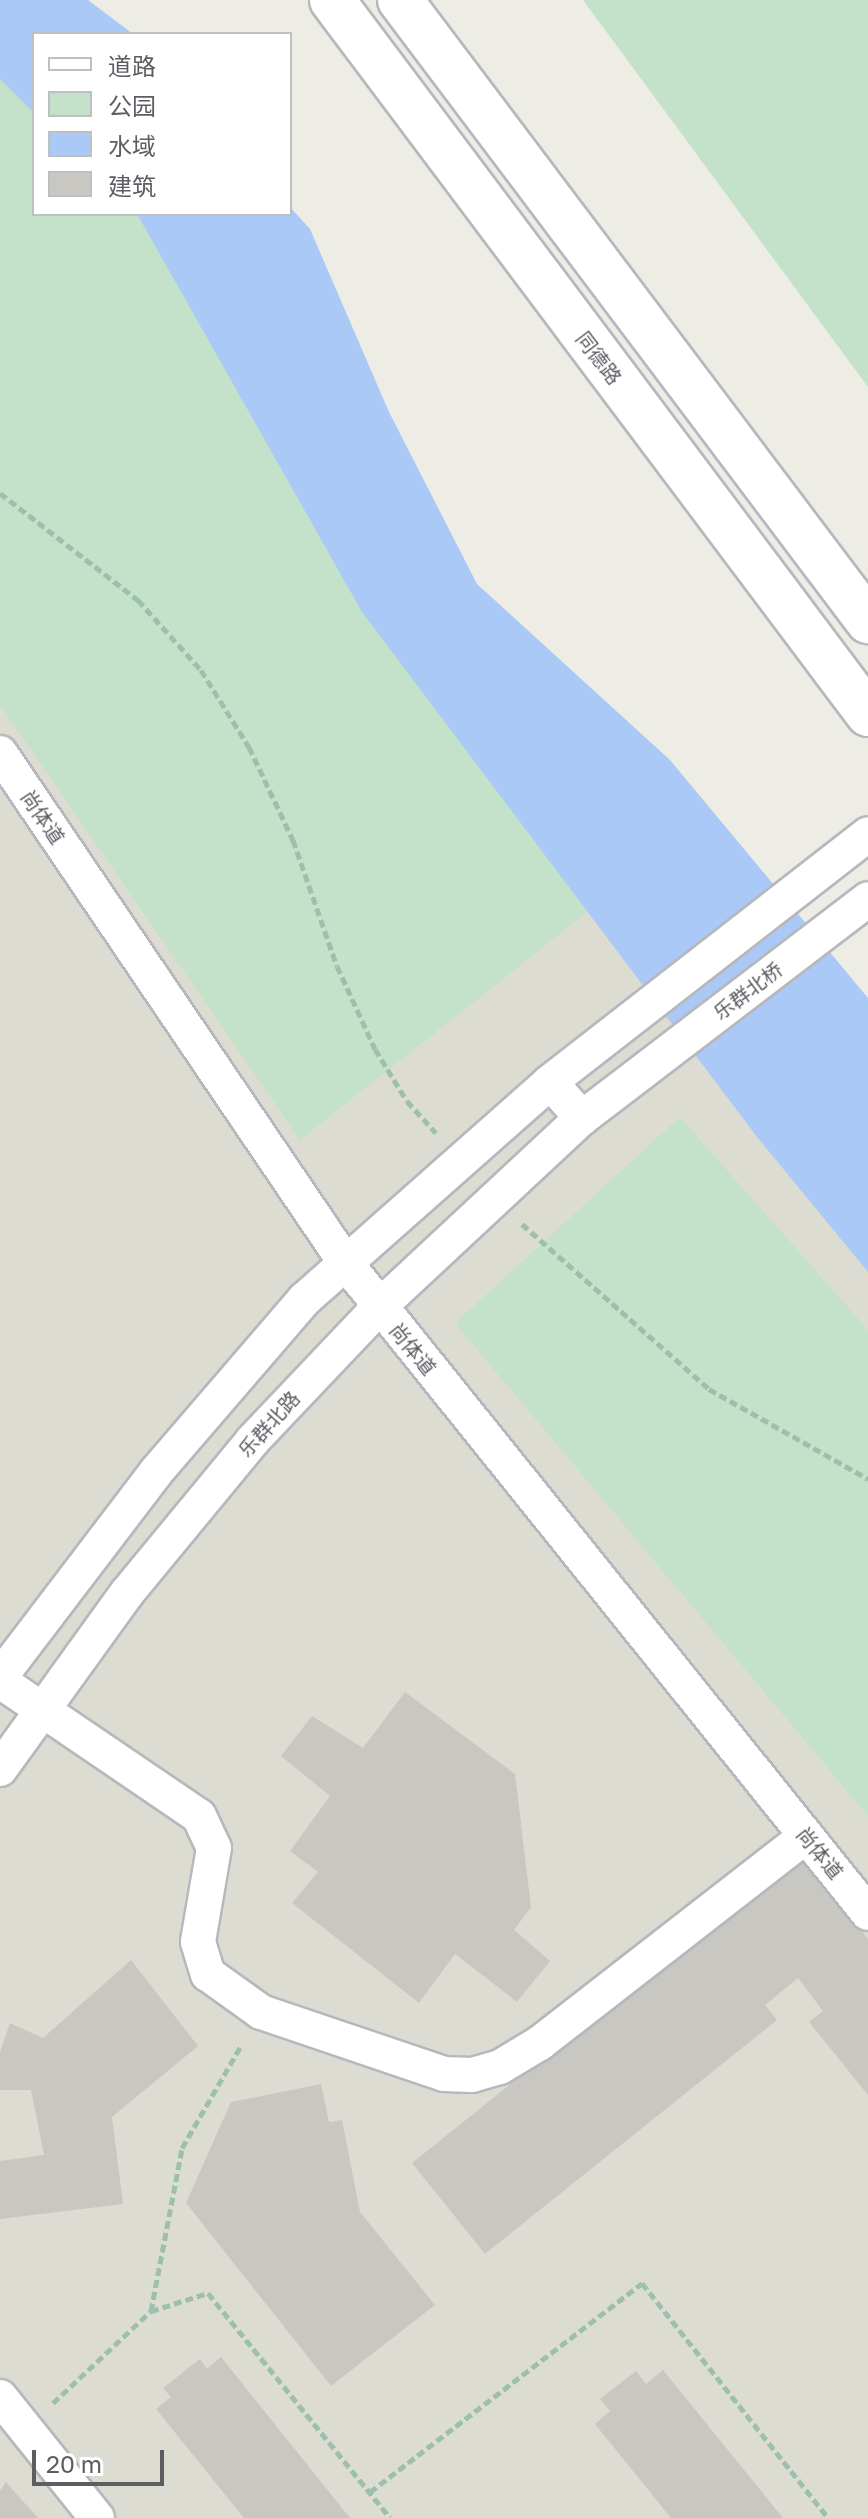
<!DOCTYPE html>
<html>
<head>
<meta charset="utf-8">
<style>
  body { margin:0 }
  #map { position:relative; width:868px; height:2518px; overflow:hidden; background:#edede5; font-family:"Golos Text","Noto Sans SC",sans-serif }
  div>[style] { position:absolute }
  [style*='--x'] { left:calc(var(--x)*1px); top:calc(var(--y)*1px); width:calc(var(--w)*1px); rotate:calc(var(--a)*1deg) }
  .education>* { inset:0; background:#dddcd3 }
  .green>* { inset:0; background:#c3e2c9 }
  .water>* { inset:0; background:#abc9f6 }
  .building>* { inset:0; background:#c9c7c1 }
  .path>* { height:5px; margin-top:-2.5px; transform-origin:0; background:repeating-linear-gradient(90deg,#9cc0ac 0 8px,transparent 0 12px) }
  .roads { filter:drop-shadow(2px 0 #b7b8bd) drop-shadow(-2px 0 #b7b8bd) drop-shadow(0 2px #b7b8bd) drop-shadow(0 -2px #b7b8bd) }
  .street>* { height:34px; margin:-17px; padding:0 17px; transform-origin:17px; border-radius:17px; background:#fff }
  .secondary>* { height:44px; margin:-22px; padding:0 22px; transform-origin:22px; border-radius:22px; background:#fff }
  span { translate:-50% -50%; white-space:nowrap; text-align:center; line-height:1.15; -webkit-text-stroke:8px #fff; paint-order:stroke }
  .street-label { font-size:20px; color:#5c5e63 }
  .legend { position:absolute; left:32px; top:32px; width:260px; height:184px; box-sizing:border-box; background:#fff; border:2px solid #bebfc1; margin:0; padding:10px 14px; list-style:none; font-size:24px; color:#5c5e63 }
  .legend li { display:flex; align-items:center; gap:16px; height:40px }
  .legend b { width:40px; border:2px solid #bebfc1 }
  .scale { position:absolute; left:32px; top:2450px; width:132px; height:36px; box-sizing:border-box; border:4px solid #5c5e63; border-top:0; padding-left:10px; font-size:24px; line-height:28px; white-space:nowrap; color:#5c5e63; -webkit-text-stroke:6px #fff; paint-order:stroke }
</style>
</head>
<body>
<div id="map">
  <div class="education">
    <i style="clip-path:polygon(0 0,10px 0,34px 34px,34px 214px,868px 1095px,868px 2518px,0 2518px)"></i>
  </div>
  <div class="green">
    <i style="clip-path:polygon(583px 0,868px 0,868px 387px)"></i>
    <i style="clip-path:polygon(0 64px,34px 102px,34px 214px,137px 214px,587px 912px,300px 1140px,0 705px)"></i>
    <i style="clip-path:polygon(680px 1117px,868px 1330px,868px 1816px,455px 1323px)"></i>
  </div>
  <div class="water">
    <i style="clip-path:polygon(0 0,88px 0,133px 34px,34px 34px,34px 113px,0 79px)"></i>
    <i style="clip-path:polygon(290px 207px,310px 229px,389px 412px,477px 584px,670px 760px,868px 998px,868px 1272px,757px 1137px,362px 612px,137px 214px,290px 214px)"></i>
  </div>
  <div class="building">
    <i style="clip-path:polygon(405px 1692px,515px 1774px,531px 1907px,514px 1930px,550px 1961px,517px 2002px,455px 1954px,419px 2003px,292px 1903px,318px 1872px,290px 1851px,330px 1796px,281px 1756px,312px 1716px,363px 1748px)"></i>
    <i style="clip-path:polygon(799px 1853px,868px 1939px,868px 2095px,809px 2022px,823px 2011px,798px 1978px,765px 2005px,777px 2020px,485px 2254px,412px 2163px)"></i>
    <i style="clip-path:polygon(131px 1960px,198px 2046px,112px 2117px,123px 2204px,0 2219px,0 2161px,44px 2155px,31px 2090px,0 2090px,0 2052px,10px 2023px,43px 2038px)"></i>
    <i style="clip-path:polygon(321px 2084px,329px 2122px,342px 2120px,360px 2212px,435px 2305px,331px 2386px,186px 2203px,231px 2102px)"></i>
    <i style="clip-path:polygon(221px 2357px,350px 2518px,244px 2518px,156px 2409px,171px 2397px,163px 2388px,200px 2359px,207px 2369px)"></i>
    <i style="clip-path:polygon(663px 2370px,783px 2518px,671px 2518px,595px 2424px,610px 2411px,600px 2399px,636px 2371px,646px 2384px)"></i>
    <i style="clip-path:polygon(6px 2482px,38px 2518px,0 2518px,0 2491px)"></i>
  </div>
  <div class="path">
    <i style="--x:0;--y:493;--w:175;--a:37.8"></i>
    <i style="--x:138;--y:600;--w:94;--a:48"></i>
    <i style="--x:201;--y:670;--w:91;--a:58.1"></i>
    <i style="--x:249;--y:747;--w:103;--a:64.7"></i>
    <i style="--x:293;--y:840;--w:133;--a:70.8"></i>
    <i style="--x:337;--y:966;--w:91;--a:65.4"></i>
    <i style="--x:375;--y:1049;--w:61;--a:58.4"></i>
    <i style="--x:407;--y:1101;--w:43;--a:47.8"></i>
    <i style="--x:522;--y:1224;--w:249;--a:41.4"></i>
    <i style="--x:709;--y:1389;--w:183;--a:29.5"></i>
    <i style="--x:151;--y:2311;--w:166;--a:-79.2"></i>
    <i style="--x:182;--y:2148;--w:120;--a:-60"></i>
    <i style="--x:53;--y:2403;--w:134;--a:-43.2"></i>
    <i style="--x:151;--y:2311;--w:60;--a:-17.5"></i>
    <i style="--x:208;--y:2293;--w:289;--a:51"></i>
    <i style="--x:370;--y:2492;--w:343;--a:-37.5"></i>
    <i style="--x:642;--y:2283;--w:300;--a:51.6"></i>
  </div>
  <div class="roads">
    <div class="street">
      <i style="--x:0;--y:753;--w:615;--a:55.87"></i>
      <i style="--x:345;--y:1262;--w:835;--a:51.22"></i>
      <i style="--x:582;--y:1118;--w:360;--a:-37.4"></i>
      <i style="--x:0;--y:1677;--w:258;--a:-52.7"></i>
      <i style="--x:156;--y:1472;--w:228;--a:-49.3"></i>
      <i style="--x:305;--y:1299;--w:327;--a:-41.5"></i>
      <i style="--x:550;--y:1082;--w:403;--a:-37.9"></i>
      <i style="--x:0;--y:1681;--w:240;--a:34.2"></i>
      <i style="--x:199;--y:1816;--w:35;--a:65"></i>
      <i style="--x:214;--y:1848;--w:95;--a:99.7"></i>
      <i style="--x:198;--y:1942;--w:34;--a:73"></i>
      <i style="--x:208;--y:1974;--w:65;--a:35.6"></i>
      <i style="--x:261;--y:2012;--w:193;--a:18.7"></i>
      <i style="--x:444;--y:2074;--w:28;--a:2"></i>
      <i style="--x:472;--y:2075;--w:29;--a:-16"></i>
      <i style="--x:500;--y:2067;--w:47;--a:-31"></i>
      <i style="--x:540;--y:2043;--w:337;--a:-37.9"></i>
      <i style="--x:0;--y:1769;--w:217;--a:-54.2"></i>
      <i style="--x:127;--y:1593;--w:198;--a:-50.5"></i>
      <i style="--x:253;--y:1440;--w:183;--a:-46.5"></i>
      <i style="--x:379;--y:1307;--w:277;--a:-43"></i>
      <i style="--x:582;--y:1118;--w:48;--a:-131.6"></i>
      <i style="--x:0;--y:2397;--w:155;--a:51.3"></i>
    </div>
    <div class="secondary">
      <i style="--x:332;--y:0;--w:893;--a:53.1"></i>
      <i style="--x:400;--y:0;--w:778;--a:53"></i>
    </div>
  </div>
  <div class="street-label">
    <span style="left:599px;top:358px;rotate:53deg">同德路</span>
    <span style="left:43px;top:817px;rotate:56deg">尚体道</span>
    <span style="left:748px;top:991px;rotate:-37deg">乐群北桥</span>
    <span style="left:413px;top:1349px;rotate:51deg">尚体道</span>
    <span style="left:269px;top:1424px;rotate:-48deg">乐群北路</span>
    <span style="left:820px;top:1853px;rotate:51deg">尚体道</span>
  </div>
  <ul class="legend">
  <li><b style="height:10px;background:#fff"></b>道路</li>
  <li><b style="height:22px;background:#c3e2c9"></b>公园</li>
  <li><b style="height:22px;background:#abc9f6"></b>水域</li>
  <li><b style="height:22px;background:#c9c7c1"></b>建筑</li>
  </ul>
  <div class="scale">20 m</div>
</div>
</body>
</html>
